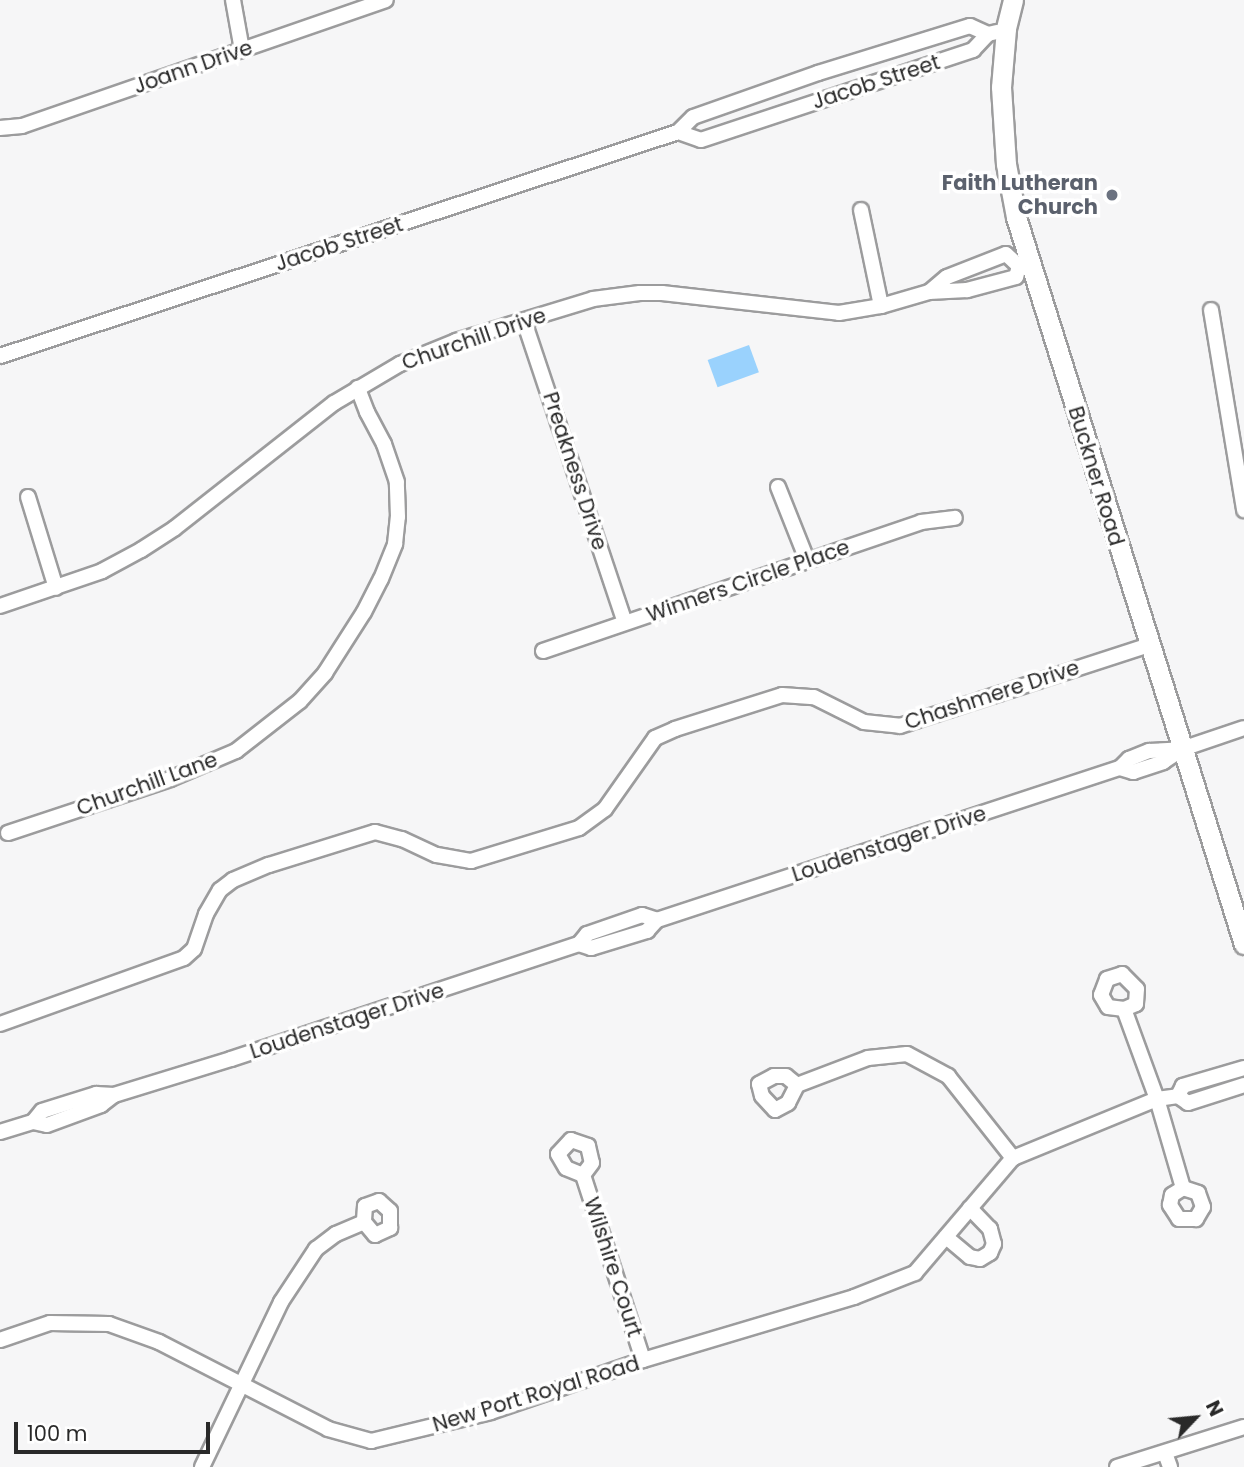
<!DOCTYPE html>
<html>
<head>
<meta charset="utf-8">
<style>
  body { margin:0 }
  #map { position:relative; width:1244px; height:1467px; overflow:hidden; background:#f6f6f7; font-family:Poppins,sans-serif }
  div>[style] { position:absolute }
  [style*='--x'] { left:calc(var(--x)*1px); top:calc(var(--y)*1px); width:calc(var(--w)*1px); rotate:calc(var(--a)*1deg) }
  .water>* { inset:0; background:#9ad2fd; transform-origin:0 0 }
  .roads { filter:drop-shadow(2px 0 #9c9c9d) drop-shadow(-2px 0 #9c9c9d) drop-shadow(0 2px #9c9c9d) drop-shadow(0 -2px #9c9c9d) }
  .minor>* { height:14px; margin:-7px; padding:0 7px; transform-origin:7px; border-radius:7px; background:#fff }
  .tertiary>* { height:19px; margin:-9.5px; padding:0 9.5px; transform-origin:9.5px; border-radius:9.5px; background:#fff }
  .dots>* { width:19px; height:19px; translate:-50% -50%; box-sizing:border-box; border:4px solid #fff; border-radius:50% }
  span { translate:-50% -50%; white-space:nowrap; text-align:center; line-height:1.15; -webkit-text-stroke:7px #fff; paint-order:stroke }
  .street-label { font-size:21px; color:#292929 }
  .worship-label { font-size:21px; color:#5b616d; font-weight:700 }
  .right { translate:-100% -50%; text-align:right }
  .north { position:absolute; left:1160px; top:1383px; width:70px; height:70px; -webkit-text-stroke:5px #fff; paint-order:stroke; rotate:64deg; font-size:19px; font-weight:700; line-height:28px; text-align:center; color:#292929 }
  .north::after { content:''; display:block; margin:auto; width:24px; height:32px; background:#292929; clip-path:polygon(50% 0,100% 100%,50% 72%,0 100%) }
  .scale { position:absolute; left:14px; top:1422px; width:196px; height:32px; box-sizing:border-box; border:4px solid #292929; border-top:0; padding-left:9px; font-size:21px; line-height:24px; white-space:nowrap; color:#292929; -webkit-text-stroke:5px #fff; paint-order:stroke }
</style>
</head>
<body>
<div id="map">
  <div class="water">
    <i style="left:749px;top:345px;width:29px;height:44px;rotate:70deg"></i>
  </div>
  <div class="roads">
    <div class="minor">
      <i style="--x:233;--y:0;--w:51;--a:79.8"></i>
      <i style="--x:0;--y:128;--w:22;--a:-5"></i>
      <i style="--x:22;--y:126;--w:385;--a:-19.1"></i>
      <i style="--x:678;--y:132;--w:24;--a:19"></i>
      <i style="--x:701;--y:140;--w:287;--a:-18.3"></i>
      <i style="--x:973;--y:50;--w:22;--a:-47"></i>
      <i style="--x:988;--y:34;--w:9;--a:-13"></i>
      <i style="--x:861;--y:210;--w:98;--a:78.2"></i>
      <i style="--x:1006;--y:254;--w:18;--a:43"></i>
      <i style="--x:1019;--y:266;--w:11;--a:105"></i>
      <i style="--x:1016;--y:277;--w:51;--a:165.1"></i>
      <i style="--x:967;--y:290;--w:38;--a:177"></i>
      <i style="--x:929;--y:292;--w:23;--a:-40"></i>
      <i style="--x:947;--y:277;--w:63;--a:-21.3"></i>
      <i style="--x:1211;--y:310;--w:203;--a:80.6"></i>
      <i style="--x:524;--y:321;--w:317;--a:71.5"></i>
      <i style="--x:0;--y:356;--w:714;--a:-18.28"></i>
      <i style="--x:678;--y:132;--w:21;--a:-45"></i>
      <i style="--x:693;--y:117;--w:133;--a:-19.4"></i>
      <i style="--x:818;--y:73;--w:159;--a:-17.2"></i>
      <i style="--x:970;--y:26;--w:20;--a:24"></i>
      <i style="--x:778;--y:487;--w:79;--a:68.3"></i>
      <i style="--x:28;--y:497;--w:95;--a:72.9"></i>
      <i style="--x:0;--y:606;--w:108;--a:-18.9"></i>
      <i style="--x:102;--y:571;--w:44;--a:-28.3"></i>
      <i style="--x:141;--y:550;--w:40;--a:-32.9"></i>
      <i style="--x:175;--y:528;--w:202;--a:-38.2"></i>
      <i style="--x:334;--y:403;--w:77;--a:-30.6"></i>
      <i style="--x:400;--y:364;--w:61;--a:-22.3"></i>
      <i style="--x:456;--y:341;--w:143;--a:-17"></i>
      <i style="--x:593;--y:299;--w:47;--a:-7.3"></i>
      <i style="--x:640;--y:293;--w:22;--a:0"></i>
      <i style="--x:662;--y:293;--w:178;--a:6.4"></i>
      <i style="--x:839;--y:313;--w:43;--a:-9.5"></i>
      <i style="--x:881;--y:306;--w:50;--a:-16.3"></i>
      <i style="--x:543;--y:651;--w:399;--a:-18.8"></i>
      <i style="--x:921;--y:522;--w:34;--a:-7"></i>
      <i style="--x:1120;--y:768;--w:14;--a:17"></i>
      <i style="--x:1133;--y:772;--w:32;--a:-18"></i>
      <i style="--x:1163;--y:762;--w:23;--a:-34"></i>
      <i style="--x:1182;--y:749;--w:65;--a:-18.7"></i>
      <i style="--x:8;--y:833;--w:171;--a:-18.4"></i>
      <i style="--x:170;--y:779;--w:72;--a:-23"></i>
      <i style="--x:236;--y:751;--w:81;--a:-38"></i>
      <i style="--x:300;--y:701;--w:38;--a:-48"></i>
      <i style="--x:325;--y:673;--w:72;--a:-57.4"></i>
      <i style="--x:364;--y:612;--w:37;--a:-63"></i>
      <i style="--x:381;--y:579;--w:38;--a:-68"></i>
      <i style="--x:395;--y:544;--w:27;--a:-84"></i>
      <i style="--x:398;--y:517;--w:35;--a:-92"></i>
      <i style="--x:397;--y:482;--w:40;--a:-108.9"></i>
      <i style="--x:384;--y:444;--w:36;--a:-118"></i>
      <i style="--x:367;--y:412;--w:26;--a:-111"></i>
      <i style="--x:579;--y:944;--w:13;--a:18"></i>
      <i style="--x:591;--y:948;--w:59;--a:-16.9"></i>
      <i style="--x:647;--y:931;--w:15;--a:-48"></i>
      <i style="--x:657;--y:920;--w:487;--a:-18.2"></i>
      <i style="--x:1120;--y:768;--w:13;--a:-45"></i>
      <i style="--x:1129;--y:759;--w:22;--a:-22"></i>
      <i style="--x:1149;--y:751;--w:33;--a:-3"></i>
      <i style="--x:1124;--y:1009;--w:16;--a:-173"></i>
      <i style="--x:1108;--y:1007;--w:14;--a:-120"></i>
      <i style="--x:1101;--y:995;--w:17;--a:-69"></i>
      <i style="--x:1107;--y:979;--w:16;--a:-18"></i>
      <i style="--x:1122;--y:974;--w:21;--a:45"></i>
      <i style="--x:1137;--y:989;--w:15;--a:94"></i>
      <i style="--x:1136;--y:1004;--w:13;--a:157"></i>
      <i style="--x:1124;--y:1009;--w:96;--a:69.9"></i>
      <i style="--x:1157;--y:1099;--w:93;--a:73.7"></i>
      <i style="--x:1183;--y:1188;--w:16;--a:18"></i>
      <i style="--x:1198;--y:1193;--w:15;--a:70"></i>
      <i style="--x:1203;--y:1207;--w:14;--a:120"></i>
      <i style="--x:1196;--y:1219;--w:17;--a:180"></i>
      <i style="--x:1179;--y:1219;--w:17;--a:-123"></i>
      <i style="--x:1170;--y:1205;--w:10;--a:-79"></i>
      <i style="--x:1172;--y:1195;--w:13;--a:-32"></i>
      <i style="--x:0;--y:1024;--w:195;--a:-19.7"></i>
      <i style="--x:184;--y:958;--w:13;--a:-42"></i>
      <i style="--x:194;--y:949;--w:37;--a:-71"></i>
      <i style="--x:206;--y:914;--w:28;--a:-60"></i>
      <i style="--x:220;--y:890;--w:16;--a:-38"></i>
      <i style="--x:233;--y:880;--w:39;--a:-23"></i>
      <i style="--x:269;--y:865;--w:111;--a:-17.3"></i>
      <i style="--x:375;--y:832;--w:28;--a:15"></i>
      <i style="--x:402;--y:839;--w:38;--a:25"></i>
      <i style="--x:437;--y:855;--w:35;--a:10"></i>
      <i style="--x:471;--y:861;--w:113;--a:-17"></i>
      <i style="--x:579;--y:828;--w:32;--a:-36"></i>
      <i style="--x:605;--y:809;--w:87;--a:-54.8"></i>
      <i style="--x:655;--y:738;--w:22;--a:-24"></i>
      <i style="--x:675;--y:729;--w:112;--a:-17.6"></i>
      <i style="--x:782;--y:695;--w:32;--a:4"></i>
      <i style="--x:814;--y:697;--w:56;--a:26.6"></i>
      <i style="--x:864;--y:722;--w:36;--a:6"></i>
      <i style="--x:900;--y:726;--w:262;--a:-18"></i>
      <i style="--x:1244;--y:1068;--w:64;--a:163.6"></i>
      <i style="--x:1183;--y:1086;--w:11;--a:117"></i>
      <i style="--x:1178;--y:1096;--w:12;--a:35"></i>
      <i style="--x:1188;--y:1103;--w:59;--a:-17.8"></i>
      <i style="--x:797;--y:1085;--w:14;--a:-141"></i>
      <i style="--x:786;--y:1076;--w:12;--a:180"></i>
      <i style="--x:774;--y:1076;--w:17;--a:152"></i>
      <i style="--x:759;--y:1084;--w:12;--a:76"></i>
      <i style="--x:762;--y:1096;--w:19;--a:47"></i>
      <i style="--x:775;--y:1110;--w:15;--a:-28"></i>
      <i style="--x:788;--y:1103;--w:20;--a:-63"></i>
      <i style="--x:797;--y:1085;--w:76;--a:-20.8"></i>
      <i style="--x:868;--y:1058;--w:39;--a:-6"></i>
      <i style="--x:907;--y:1054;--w:47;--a:28.2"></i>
      <i style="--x:948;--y:1076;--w:105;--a:51.6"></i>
      <i style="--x:33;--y:1122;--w:14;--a:-51"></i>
      <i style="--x:42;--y:1111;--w:57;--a:-17.5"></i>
      <i style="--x:96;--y:1094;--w:18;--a:3"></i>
      <i style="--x:114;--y:1095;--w:122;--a:-17.1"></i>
      <i style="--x:231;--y:1059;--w:367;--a:-18.3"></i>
      <i style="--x:579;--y:944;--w:13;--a:-51"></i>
      <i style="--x:587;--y:934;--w:58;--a:-19.1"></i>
      <i style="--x:642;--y:915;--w:16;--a:18"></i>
      <i style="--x:0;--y:1132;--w:34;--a:-17"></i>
      <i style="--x:33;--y:1122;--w:14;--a:12"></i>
      <i style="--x:47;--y:1125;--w:58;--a:-20.3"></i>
      <i style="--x:101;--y:1105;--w:16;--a:-38"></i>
      <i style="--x:583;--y:1175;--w:18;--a:-158"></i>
      <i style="--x:566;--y:1168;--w:16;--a:-120"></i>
      <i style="--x:558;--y:1154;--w:19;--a:-47"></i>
      <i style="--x:571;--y:1140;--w:18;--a:19"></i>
      <i style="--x:588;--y:1146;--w:17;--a:77"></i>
      <i style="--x:592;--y:1163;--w:15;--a:127"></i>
      <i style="--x:583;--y:1175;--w:194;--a:72"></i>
      <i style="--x:946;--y:1237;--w:31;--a:40"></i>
      <i style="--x:970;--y:1257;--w:10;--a:11"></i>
      <i style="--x:980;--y:1259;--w:12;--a:-31"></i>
      <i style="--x:990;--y:1253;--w:10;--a:-66"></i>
      <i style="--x:994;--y:1244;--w:16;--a:-105"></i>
      <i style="--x:990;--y:1229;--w:29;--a:-134"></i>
      <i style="--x:0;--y:1340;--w:53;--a:-18.8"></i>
      <i style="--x:50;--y:1323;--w:59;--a:1"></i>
      <i style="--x:109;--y:1324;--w:53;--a:19.8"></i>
      <i style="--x:159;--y:1342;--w:190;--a:27.2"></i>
      <i style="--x:328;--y:1429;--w:45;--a:15.6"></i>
      <i style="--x:371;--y:1441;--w:123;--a:-13.6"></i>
      <i style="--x:491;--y:1412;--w:161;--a:-18.9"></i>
      <i style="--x:643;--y:1360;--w:220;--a:-16.6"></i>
      <i style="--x:854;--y:1297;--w:66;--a:-21.5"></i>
      <i style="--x:915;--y:1273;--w:151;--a:-49.6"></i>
      <i style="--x:1013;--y:1158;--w:156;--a:-22.3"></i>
      <i style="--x:1157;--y:1099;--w:21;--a:-8"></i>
      <i style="--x:1165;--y:1453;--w:15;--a:70"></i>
      <i style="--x:202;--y:1467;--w:183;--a:-64.4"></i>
      <i style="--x:281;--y:1302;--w:64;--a:-56.6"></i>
      <i style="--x:316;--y:1249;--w:25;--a:-37"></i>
      <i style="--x:336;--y:1234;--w:30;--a:-23"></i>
      <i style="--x:364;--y:1222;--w:17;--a:50"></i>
      <i style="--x:375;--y:1235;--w:17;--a:-25"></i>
      <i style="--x:390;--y:1228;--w:17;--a:-90"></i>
      <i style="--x:390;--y:1211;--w:15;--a:-138"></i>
      <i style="--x:379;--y:1201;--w:15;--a:160"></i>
      <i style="--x:365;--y:1206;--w:16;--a:94"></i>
      <i style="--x:1117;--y:1467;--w:133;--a:-17.5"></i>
    </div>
    <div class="tertiary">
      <i style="--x:1013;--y:0;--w:30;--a:104"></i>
      <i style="--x:1006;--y:29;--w:58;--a:94.9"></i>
      <i style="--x:1001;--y:87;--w:77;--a:86.3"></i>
      <i style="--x:1006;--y:164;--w:54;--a:79.3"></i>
      <i style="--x:1016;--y:217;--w:762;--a:72.59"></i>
    </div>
  </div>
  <div class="dots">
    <i style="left:1112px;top:195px;background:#6b7280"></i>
  </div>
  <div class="street-label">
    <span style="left:193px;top:67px;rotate:-19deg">Joann Drive</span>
    <span style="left:876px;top:82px;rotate:-18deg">Jacob Street</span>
    <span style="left:339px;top:244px;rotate:-18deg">Jacob Street</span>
    <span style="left:474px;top:339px;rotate:-19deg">Churchill Drive</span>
    <span style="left:575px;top:471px;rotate:72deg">Preakness Drive</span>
    <span style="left:1096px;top:476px;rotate:73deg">Buckner Road</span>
    <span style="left:748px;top:581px;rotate:-19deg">Winners Circle Place</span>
    <span style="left:992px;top:695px;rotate:-18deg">Chashmere Drive</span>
    <span style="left:147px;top:784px;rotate:-20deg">Churchill Lane</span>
    <span style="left:889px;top:844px;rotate:-18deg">Loudenstager Drive</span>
    <span style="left:347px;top:1021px;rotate:-18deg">Loudenstager Drive</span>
    <span style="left:613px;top:1267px;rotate:72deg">Wilshire Court</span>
    <span style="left:536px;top:1394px;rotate:-17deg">New Port Royal Road</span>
  </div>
  <div class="worship-label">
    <span class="right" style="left:1098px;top:195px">Faith Lutheran<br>Church</span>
  </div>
  <div class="north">N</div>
  <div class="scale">100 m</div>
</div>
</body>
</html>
